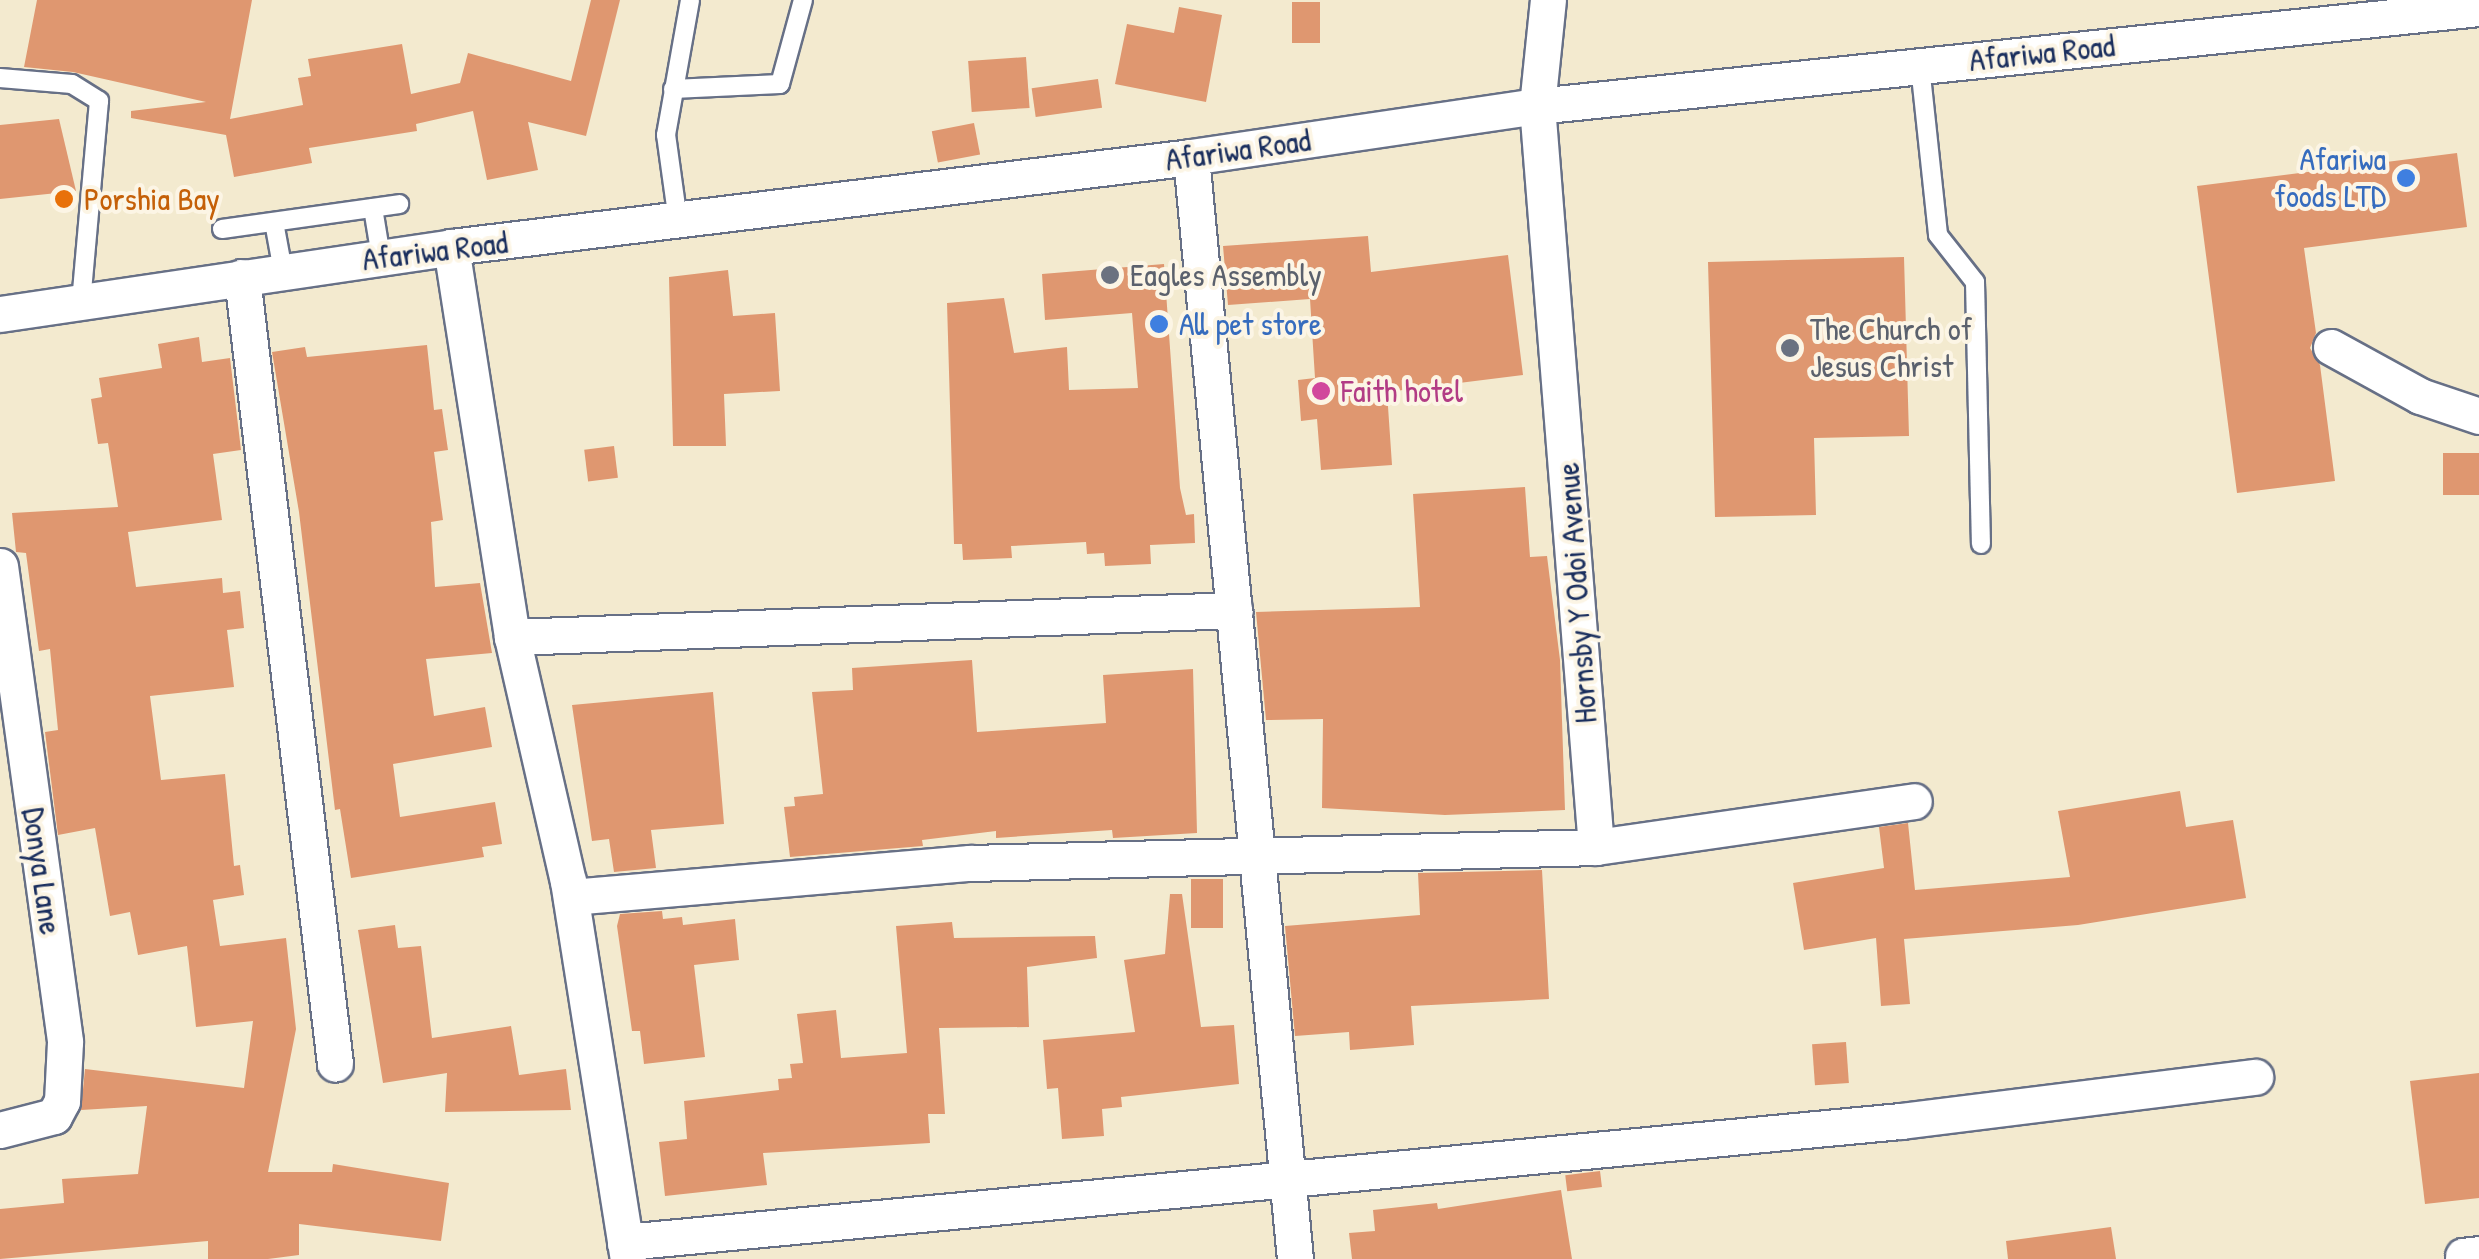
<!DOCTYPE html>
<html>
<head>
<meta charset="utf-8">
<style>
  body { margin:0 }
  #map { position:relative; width:2479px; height:1259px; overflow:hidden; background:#f3eacf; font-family:"Patrick Hand",sans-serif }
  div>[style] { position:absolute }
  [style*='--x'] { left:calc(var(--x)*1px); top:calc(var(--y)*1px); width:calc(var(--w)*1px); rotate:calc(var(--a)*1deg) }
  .building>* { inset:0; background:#df9770; transform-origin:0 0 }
  .roads { filter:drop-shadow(2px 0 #677086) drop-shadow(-2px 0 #677086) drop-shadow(0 2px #677086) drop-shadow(0 -2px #677086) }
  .lane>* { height:18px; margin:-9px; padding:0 9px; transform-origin:9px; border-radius:9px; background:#fff }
  .street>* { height:35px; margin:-17.5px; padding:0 17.5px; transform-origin:17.5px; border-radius:17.5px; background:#fff }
  .dots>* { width:28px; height:28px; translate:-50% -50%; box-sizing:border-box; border:5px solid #fcf5e5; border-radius:50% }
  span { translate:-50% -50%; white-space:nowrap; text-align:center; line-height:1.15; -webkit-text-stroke:8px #fcf5e5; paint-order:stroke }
  .street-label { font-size:32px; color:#1b2f5e }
  .shop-label { font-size:32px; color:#366cbe }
  .right { translate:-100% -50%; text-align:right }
  .left { translate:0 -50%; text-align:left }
  .food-label { font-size:32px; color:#c56008 }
  .worship-label { font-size:32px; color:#5b616d }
  .hotel-label { font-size:32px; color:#b23c85 }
</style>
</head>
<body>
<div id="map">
  <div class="building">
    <i style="clip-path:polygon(37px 0,252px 0,230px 119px,303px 105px,298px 78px,311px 76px,308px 59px,402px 44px,411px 94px,460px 83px,468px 53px,571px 81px,591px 0,620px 0,586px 136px,528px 122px,538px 170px,487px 180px,473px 111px,416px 124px,417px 131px,309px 148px,312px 163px,234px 177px,226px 135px,131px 118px,131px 111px,206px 102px,73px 72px,24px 67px)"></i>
    <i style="left:1292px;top:2px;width:28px;height:41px"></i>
    <i style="clip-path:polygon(1179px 7px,1222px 15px,1206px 102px,1115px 84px,1127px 24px,1174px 33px)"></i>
    <i style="left:1026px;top:57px;width:51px;height:58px;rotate:86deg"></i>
    <i style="left:1098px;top:79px;width:29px;height:67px;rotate:82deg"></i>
    <i style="clip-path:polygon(59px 119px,76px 191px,0 199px,0 125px)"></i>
    <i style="left:974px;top:123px;width:32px;height:43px;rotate:79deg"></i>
    <i style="clip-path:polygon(2457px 153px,2467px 227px,2304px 248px,2316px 333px,2310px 348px,2320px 365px,2335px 481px,2237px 493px,2197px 186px)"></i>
    <i style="clip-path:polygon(1368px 236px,1371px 272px,1508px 255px,1523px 375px,1387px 392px,1392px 465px,1321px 470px,1317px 419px,1301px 421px,1298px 380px,1315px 378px,1310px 299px,1228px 305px,1223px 246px)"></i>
    <i style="clip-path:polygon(1904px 257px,1909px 436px,1814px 438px,1816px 515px,1715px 517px,1708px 262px)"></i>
    <i style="clip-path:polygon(1164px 264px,1180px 488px,1186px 515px,1194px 514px,1195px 543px,1150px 545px,1151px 564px,1105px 566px,1104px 553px,1087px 554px,1086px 542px,1011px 546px,1012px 558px,963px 560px,962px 544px,954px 544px,947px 303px,1004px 298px,1014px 353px,1067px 347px,1069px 390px,1138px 388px,1132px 313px,1045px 320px,1042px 274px)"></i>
    <i style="clip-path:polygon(728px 270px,733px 316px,775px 313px,780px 391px,724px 394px,726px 446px,673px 446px,669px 277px)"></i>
    <i style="clip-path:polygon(199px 337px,202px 362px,230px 358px,241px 450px,213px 454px,222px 520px,128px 532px,136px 587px,222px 578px,223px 593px,240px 591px,244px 628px,227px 630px,234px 687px,150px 696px,161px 780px,225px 774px,234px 866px,240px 865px,244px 895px,213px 900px,220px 946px,286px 938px,296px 1029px,268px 1172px,332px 1172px,333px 1164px,449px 1183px,441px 1241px,299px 1224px,299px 1255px,268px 1259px,208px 1259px,208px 1241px,0 1259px,0 1209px,64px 1203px,62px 1179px,138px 1174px,147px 1106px,81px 1110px,85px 1069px,244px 1088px,253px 1021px,196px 1027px,187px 946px,138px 955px,130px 912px,110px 916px,95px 828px,58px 835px,45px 732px,58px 730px,50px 649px,39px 651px,26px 553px,16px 552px,12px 513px,118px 507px,108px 443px,98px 444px,91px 399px,102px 397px,99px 378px,162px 368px,158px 344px)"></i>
    <i style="clip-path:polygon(427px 345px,434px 410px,442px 409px,448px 450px,434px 452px,443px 520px,431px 522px,435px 587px,480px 583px,492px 653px,426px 659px,434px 716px,485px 707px,492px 747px,393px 764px,400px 817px,495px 802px,502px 844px,482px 847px,484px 857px,351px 878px,340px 809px,335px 810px,299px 512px,272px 352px,305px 347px,307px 357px)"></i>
    <i style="left:614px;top:446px;width:32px;height:30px;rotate:83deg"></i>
    <i style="left:2479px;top:453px;width:42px;height:36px;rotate:90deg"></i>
    <i style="clip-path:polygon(1525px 487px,1530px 557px,1547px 556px,1560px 660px,1565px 810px,1445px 815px,1322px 808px,1323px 719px,1266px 720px,1256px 612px,1420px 607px,1413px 494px)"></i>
    <i style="clip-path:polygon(972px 660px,977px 732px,1106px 723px,1103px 675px,1193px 669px,1197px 833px,1113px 838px,1112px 830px,996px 838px,996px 831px,922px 840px,923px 846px,790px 857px,784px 807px,795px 806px,794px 797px,823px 794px,812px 692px,853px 690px,852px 668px)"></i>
    <i style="clip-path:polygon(713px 692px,724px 824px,651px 830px,656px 868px,614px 872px,609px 839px,592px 841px,572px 705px)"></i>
    <i style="clip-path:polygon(2180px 791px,2186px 827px,2233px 820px,2246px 898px,2078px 925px,1904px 939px,1910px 1004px,1881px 1006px,1876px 938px,1804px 950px,1793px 883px,1884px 868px,1879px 827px,1908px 823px,1915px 890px,2070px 877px,2058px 811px)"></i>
    <i style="clip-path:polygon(1542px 870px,1549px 999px,1411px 1006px,1414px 1045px,1350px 1050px,1349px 1032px,1295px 1036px,1285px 926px,1420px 915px,1418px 873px)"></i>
    <i style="left:1191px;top:879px;width:32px;height:49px"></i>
    <i style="clip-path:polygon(1170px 894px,1182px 894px,1201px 1027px,1234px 1025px,1239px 1084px,1121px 1097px,1122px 1107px,1102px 1109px,1104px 1136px,1062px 1139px,1058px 1088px,1047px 1089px,1043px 1040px,1135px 1032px,1124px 960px,1165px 954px)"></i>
    <i style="clip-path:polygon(662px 911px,663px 919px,682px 917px,683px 925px,735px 919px,739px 960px,694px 965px,705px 1057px,644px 1064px,640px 1031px,632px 1031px,617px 926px,620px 914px)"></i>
    <i style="clip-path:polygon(952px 922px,954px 938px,1095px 936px,1097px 958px,1027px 967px,1029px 1027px,939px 1028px,945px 1114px,928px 1114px,930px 1143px,763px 1153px,767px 1185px,665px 1196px,659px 1142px,687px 1139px,684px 1101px,779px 1090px,778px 1079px,792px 1078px,790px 1064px,803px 1063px,797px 1014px,836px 1010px,841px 1058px,907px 1053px,896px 926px)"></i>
    <i style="clip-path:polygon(395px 925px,398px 948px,421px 946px,432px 1038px,511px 1026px,519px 1075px,566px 1069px,571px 1110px,445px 1112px,447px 1073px,383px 1083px,358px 930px)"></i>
    <i style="left:1846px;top:1042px;width:41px;height:34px;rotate:86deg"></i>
    <i style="clip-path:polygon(2479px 1073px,2479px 1198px,2425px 1204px,2410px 1081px)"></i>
    <i style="left:1600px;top:1171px;width:16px;height:35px;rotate:83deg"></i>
    <i style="clip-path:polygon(1561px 1190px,1572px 1259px,1352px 1259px,1349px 1233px,1375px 1231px,1373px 1210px,1437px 1203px,1438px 1209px)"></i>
    <i style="clip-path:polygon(2111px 1227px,2116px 1259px,2008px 1259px,2006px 1241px)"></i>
  </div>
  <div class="roads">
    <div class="lane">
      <i style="--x:1920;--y:66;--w:170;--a:83.9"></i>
      <i style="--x:1938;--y:235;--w:60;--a:51.8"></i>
      <i style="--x:1975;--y:282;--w:262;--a:88.7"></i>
      <i style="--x:0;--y:78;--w:72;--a:4.8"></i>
      <i style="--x:72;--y:84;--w:32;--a:32"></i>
      <i style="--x:99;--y:101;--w:202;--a:95.1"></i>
      <i style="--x:673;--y:89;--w:107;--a:-2.7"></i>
      <i style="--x:780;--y:84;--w:87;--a:-74.7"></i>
      <i style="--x:373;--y:208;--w:50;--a:80.7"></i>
      <i style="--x:678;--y:221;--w:87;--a:-97.9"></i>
      <i style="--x:666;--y:135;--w:137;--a:-79.9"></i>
      <i style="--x:274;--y:222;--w:50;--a:79.6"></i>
      <i style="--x:222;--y:229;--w:179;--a:-8"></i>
    </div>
    <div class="street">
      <i style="--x:1191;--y:157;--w:1107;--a:84.61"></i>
      <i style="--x:451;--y:247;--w:395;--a:81.1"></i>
      <i style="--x:512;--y:637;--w:250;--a:77.1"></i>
      <i style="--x:568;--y:881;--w:383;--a:81"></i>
      <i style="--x:242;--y:277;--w:792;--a:83.26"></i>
      <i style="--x:0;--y:314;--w:456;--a:-8.4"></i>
      <i style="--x:451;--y:247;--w:745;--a:-6.93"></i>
      <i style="--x:1191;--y:157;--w:350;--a:-8.4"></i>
      <i style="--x:1537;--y:106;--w:947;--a:-5.94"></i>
      <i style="--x:2331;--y:347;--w:102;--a:28.8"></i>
      <i style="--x:2420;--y:396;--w:62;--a:18.7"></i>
      <i style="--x:0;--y:566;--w:480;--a:82.2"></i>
      <i style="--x:65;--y:1042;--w:59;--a:92.9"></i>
      <i style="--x:62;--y:1101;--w:17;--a:118"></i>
      <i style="--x:54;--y:1116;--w:56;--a:165.5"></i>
      <i style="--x:512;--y:637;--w:723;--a:-2.14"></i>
      <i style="--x:1596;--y:847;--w:321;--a:-8.2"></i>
      <i style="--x:571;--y:897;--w:400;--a:-4.9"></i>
      <i style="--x:970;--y:863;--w:626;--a:-1.46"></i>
      <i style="--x:1596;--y:847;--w:743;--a:-94.55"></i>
      <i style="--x:1537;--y:106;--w:107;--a:-84.1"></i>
      <i style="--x:625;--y:1242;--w:1282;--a:-5.42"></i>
      <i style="--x:1901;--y:1121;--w:357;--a:-7.1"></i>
      <i style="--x:2463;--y:1256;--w:16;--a:-7"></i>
    </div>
  </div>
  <div class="dots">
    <i style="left:2406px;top:178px;background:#3f7fe0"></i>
    <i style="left:64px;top:199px;background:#e8710a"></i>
    <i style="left:1110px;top:275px;background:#6b7280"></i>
    <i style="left:1159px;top:324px;background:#3f7fe0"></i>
    <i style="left:1790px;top:348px;background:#6b7280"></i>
    <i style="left:1321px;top:391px;background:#d1479c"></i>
  </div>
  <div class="street-label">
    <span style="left:2042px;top:53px;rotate:-6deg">Afariwa Road</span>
    <span style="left:1238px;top:150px;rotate:-8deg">Afariwa Road</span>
    <span style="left:435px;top:251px;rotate:-7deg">Afariwa Road</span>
    <span style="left:1577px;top:593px;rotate:-94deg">Hornsby Y Odoi Avenue</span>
    <span style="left:42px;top:871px;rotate:82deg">Donya Lane</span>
  </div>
  <div class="shop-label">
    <span class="right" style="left:2386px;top:178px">Afariwa<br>foods LTD</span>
    <span class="left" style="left:1179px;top:324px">All pet store</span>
  </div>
  <div class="food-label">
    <span class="left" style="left:84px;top:199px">Porshia Bay</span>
  </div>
  <div class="worship-label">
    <span class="left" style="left:1130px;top:275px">Eagles Assembly</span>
    <span class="left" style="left:1810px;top:348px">The Church of<br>Jesus Christ</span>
  </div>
  <div class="hotel-label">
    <span class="left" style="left:1341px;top:391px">Faith hotel</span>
  </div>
</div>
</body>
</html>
